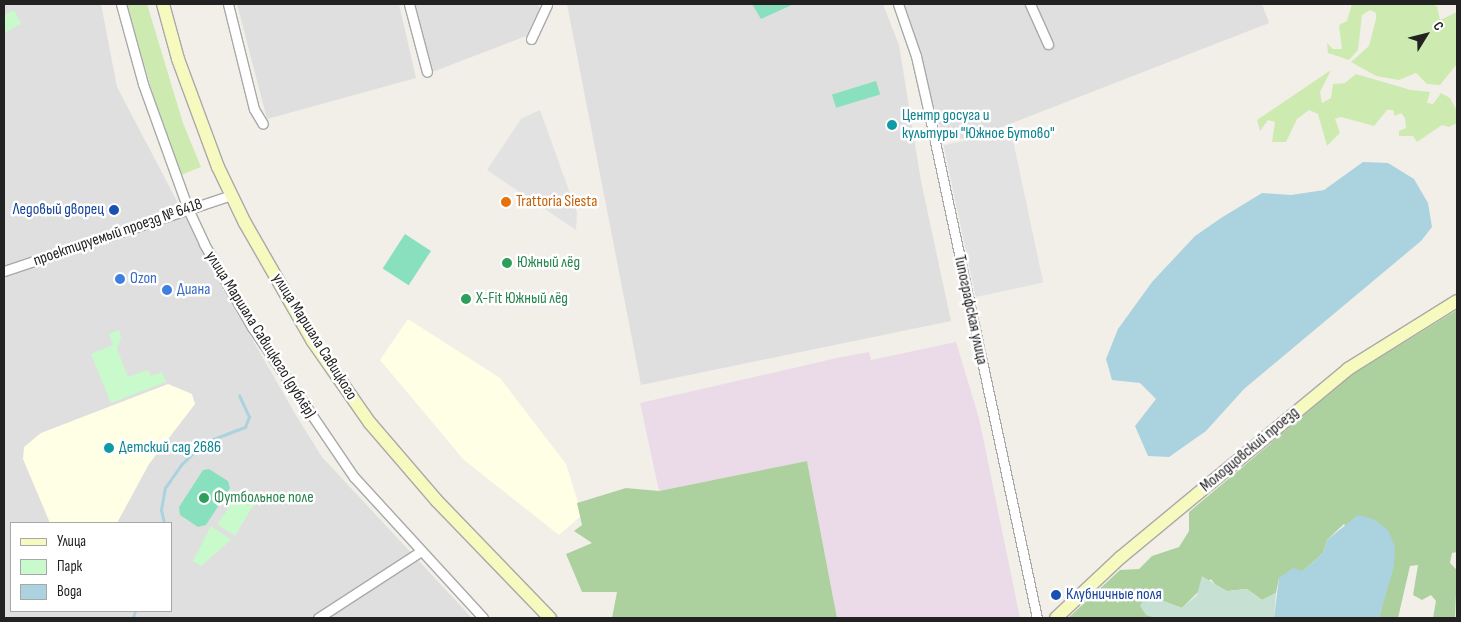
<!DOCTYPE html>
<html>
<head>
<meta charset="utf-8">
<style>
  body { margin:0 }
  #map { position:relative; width:1461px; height:622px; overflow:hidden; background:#f2efe9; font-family:"Sofia Sans Condensed",sans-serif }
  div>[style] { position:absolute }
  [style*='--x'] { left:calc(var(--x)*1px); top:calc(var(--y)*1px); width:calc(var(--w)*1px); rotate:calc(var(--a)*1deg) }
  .residential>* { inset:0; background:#e0dfdf }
  .industrial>* { inset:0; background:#ebdbe8 }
  .education>* { inset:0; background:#ffffe5 }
  .grass>* { inset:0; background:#cdebb0 }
  .forest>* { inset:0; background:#add19e }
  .wetland>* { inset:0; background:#c6e0d4 }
  .park>* { inset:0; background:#c8facc }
  .pitch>* { inset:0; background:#88e0be; transform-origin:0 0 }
  .parking>* { inset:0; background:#e2e2e2; transform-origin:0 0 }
  .water>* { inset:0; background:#aad3df }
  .stream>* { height:2.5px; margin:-1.25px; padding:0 1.25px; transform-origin:1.25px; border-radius:1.25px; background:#aad3df }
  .roads { filter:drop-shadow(1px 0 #a9a9a9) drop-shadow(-1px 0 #a9a9a9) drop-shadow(0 1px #a9a9a9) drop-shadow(0 -1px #a9a9a9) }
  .street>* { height:9px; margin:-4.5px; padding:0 4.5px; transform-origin:4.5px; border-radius:4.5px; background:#fff }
  .secondary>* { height:12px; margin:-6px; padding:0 6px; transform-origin:6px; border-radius:6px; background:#f7fabf }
  .dots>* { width:14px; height:14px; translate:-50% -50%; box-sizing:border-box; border:2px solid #fff; border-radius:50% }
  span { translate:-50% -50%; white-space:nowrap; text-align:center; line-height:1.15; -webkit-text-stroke:5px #fff; paint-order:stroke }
  .culture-label { font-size:16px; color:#0d838f }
  .left { translate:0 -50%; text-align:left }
  .food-label { font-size:16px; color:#c56008 }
  .transit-label { font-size:16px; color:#164399 }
  .right { translate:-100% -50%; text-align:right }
  .street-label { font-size:16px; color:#222 }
  .leisure-label { font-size:16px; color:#27864d }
  .shop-label { font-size:16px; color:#366cbe }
  .frame { position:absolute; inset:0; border:5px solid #222; pointer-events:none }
  .legend { position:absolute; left:10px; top:522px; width:162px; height:90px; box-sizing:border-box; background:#fff; border:1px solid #a7a7a7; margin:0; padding:6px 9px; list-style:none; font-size:15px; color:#222 }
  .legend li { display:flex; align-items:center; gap:10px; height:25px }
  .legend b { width:25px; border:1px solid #a7a7a7 }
  .north { position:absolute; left:1401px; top:10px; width:50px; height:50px; -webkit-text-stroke:4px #fff; paint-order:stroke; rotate:54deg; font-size:14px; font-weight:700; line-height:20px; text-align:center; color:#222 }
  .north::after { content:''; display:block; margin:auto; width:18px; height:22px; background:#222; clip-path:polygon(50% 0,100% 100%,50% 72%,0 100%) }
</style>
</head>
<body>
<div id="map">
  <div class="residential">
    <i style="clip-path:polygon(evenodd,4px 4px,101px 4px,117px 87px,221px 285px,297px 417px,322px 457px,472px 618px,4px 618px,4px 4px,11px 523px,171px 523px,171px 611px,11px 611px,11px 523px)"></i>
    <i style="clip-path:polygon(237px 4px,399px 4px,416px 78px,267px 119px)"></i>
    <i style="clip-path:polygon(410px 4px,537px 4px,540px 8px,526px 36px,427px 74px)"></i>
    <i style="clip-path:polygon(567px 4px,883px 4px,899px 45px,921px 181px,951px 321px,641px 385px)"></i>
    <i style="clip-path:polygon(903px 4px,1262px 4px,1269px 23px,971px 139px,943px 137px)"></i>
  </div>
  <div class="industrial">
    <i style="clip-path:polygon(956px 342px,979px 418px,1020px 618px,837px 618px,807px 461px,659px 491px,640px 403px,837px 358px,869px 352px,871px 360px)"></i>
  </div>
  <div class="education">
    <i style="clip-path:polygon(408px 319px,500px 378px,566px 464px,582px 515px,559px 535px,464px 460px,380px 360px)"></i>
    <i style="clip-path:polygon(168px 384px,192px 394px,195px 404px,149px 464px,117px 523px,50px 523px,23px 459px,24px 447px,41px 433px)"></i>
  </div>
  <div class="grass">
    <i style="clip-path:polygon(126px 4px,147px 4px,183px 123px,201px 167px,181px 175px,163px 128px)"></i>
    <i style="clip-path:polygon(1352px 4px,1431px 4px,1437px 6px,1440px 20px,1457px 12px,1457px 64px,1440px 85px,1427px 84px,1416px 73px,1399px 80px,1376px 76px,1351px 62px,1369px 46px,1376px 19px,1376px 13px,1370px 10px,1362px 15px,1358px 50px,1349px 60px,1328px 53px,1327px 43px,1333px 49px,1342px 49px,1339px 25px,1347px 21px)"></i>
    <i style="clip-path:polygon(1331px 70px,1320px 92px,1322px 103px,1331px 98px,1333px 84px,1345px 83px,1356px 74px,1411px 90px,1430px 92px,1427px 103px,1433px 104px,1441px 93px,1450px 98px,1457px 111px,1457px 123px,1449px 127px,1442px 125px,1417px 142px,1413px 136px,1399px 136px,1399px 131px,1406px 128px,1405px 118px,1401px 113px,1395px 116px,1393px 110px,1387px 110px,1374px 126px,1341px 117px,1335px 119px,1340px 133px,1327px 146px,1318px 114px,1309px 110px,1297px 119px,1286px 142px,1272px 142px,1275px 122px,1268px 120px,1260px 131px,1257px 120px)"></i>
  </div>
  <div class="forest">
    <i style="clip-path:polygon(1457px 310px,1457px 552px,1452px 553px,1450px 563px,1457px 570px,1455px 618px,1433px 618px,1436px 601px,1431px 595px,1422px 600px,1413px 595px,1418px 565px,1410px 566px,1398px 618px,1379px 618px,1384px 599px,1344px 524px,1327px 540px,1323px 553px,1303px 571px,1279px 578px,1276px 593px,1262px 600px,1247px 589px,1227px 591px,1217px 587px,1211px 579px,1182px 608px,1155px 598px,1155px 618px,1068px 618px,1120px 570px,1139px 569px,1152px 556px,1179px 547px,1189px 531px,1189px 512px,1353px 374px)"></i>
    <i style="clip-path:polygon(807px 461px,837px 618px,612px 618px,617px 592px,582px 592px,566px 554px,592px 543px,574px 531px,582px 525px,577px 503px,626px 488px,659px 491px)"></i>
  </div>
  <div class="wetland">
    <i style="clip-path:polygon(1202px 576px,1227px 591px,1247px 589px,1262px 600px,1276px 593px,1274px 618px,1155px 618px,1146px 615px,1140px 606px,1145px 598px,1155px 598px,1182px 608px,1197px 595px)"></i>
  </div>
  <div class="park">
    <i style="clip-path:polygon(14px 10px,21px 24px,4px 33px,4px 15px)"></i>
    <i style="clip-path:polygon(119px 330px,121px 338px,117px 349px,128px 377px,148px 370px,151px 376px,162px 372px,166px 382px,111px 403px,91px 354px,113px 345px,109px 334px)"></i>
    <i style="clip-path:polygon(247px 489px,258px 497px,235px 536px,217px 524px,240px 493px)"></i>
    <i style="clip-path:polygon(211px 526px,231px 540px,201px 566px,193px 561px)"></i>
  </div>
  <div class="pitch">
    <i style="clip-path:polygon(752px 4px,794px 4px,761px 19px)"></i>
    <i style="left:876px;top:81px;width:14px;height:46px;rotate:73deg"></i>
    <i style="left:405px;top:234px;width:31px;height:41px;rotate:33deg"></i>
    <i style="clip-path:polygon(209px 469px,228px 481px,230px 488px,206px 525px,198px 527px,180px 515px,179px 507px,203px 470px)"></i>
  </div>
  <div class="parking">
    <i style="clip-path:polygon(540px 110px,577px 213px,576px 230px,487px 170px,521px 119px)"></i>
    <i style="left:1011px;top:131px;width:155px;height:69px;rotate:78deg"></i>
  </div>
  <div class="water">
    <i style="clip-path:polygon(1363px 162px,1388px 163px,1414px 179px,1428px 203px,1432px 227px,1421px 241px,1244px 389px,1206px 431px,1169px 457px,1148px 456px,1135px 426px,1156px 399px,1140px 383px,1112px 380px,1106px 359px,1118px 329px,1152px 282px,1195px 236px,1221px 218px,1262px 193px,1291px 195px,1324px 190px)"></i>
    <i style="clip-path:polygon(1358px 515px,1373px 519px,1388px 530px,1395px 547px,1394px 566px,1379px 618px,1274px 618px,1279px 578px,1293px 568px,1303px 571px,1323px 553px,1327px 540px)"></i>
  </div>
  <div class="stream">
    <i style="--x:164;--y:523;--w:13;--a:-103"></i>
    <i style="--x:161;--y:510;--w:22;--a:-80"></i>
    <i style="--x:165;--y:488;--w:29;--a:-55"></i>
    <i style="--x:182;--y:464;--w:30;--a:-45"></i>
    <i style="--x:203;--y:443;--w:45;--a:-20.9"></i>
    <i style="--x:245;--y:427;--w:11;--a:-68"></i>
    <i style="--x:249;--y:417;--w:23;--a:-115"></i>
    <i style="--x:133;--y:618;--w:7;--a:-74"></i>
  </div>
  <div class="roads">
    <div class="street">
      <i style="--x:121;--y:4;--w:83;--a:74.6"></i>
      <i style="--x:143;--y:84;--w:133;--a:70.2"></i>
      <i style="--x:188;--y:209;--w:38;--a:65"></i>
      <i style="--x:204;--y:244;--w:96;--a:60"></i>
      <i style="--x:252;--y:327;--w:181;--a:55.8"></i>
      <i style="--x:354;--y:477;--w:191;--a:47.5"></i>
      <i style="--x:228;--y:4;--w:108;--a:76.1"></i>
      <i style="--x:254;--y:109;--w:17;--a:59"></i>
      <i style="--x:409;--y:4;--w:70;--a:75.2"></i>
      <i style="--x:898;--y:4;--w:55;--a:70.9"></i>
      <i style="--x:916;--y:56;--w:54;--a:77.2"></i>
      <i style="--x:928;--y:109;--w:521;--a:77.91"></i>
      <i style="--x:1030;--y:4;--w:44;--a:65.8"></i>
      <i style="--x:531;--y:39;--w:38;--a:-65"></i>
      <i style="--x:4;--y:271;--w:239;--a:-18.5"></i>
      <i style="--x:318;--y:618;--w:123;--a:-33"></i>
    </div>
    <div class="secondary">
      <i style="--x:163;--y:4;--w:57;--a:74.7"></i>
      <i style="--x:178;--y:59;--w:115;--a:69.7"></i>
      <i style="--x:218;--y:167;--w:62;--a:64.3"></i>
      <i style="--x:245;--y:223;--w:135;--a:60.2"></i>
      <i style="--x:312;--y:340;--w:101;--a:55.1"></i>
      <i style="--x:370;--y:423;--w:103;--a:49.3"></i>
      <i style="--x:437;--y:501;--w:163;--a:46"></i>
      <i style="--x:1056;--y:618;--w:89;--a:-43.2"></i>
      <i style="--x:1121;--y:557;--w:295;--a:-39.6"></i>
      <i style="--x:1348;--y:369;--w:128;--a:-32"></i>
    </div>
  </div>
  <div class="dots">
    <i style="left:892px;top:125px;background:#0f9aa8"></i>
    <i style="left:506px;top:202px;background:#e8710a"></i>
    <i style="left:114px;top:210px;background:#1a4fb4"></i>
    <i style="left:507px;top:263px;background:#2e9e5b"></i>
    <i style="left:120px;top:279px;background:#3f7fe0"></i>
    <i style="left:167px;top:290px;background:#3f7fe0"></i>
    <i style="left:466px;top:299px;background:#2e9e5b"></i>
    <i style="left:109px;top:448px;background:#0f9aa8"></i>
    <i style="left:204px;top:498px;background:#2e9e5b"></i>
    <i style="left:1056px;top:595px;background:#1a4fb4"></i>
  </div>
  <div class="culture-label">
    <span class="left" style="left:902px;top:125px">Центр досуга и<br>культуры "Южное Бутово"</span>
    <span class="left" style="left:119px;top:448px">Детский сад 2686</span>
  </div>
  <div class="food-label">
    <span class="left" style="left:516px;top:202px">Trattoria Siesta</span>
  </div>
  <div class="transit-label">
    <span class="right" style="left:104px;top:210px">Ледовый дворец</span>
    <span class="left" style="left:1066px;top:595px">Клубничные поля</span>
  </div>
  <div class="street-label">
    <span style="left:118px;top:233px;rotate:-19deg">проектируемый проезд № 6418</span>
    <span style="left:970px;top:310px;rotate:78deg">Типографская улица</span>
    <span style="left:260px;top:335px;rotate:58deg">улица Маршала Савицкого (дублёр)</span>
    <span style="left:314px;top:337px;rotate:58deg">улица Маршала Савицкого</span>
    <span style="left:1250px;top:450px;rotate:-40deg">Молодцовский проезд</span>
  </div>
  <div class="leisure-label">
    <span class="left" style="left:517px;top:263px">Южный лёд</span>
    <span class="left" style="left:476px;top:299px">X-Fit Южный лёд</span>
    <span class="left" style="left:214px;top:498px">Футбольное поле</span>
  </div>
  <div class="shop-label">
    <span class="left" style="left:130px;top:279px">Ozon</span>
    <span class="left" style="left:177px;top:290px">Диана</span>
  </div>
  <div class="frame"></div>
  <ul class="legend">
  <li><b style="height:6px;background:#f7fabf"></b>Улица</li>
  <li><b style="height:14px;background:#c8facc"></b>Парк</li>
  <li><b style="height:14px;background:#aad3df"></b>Вода</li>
  </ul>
  <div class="north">С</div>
</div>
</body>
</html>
